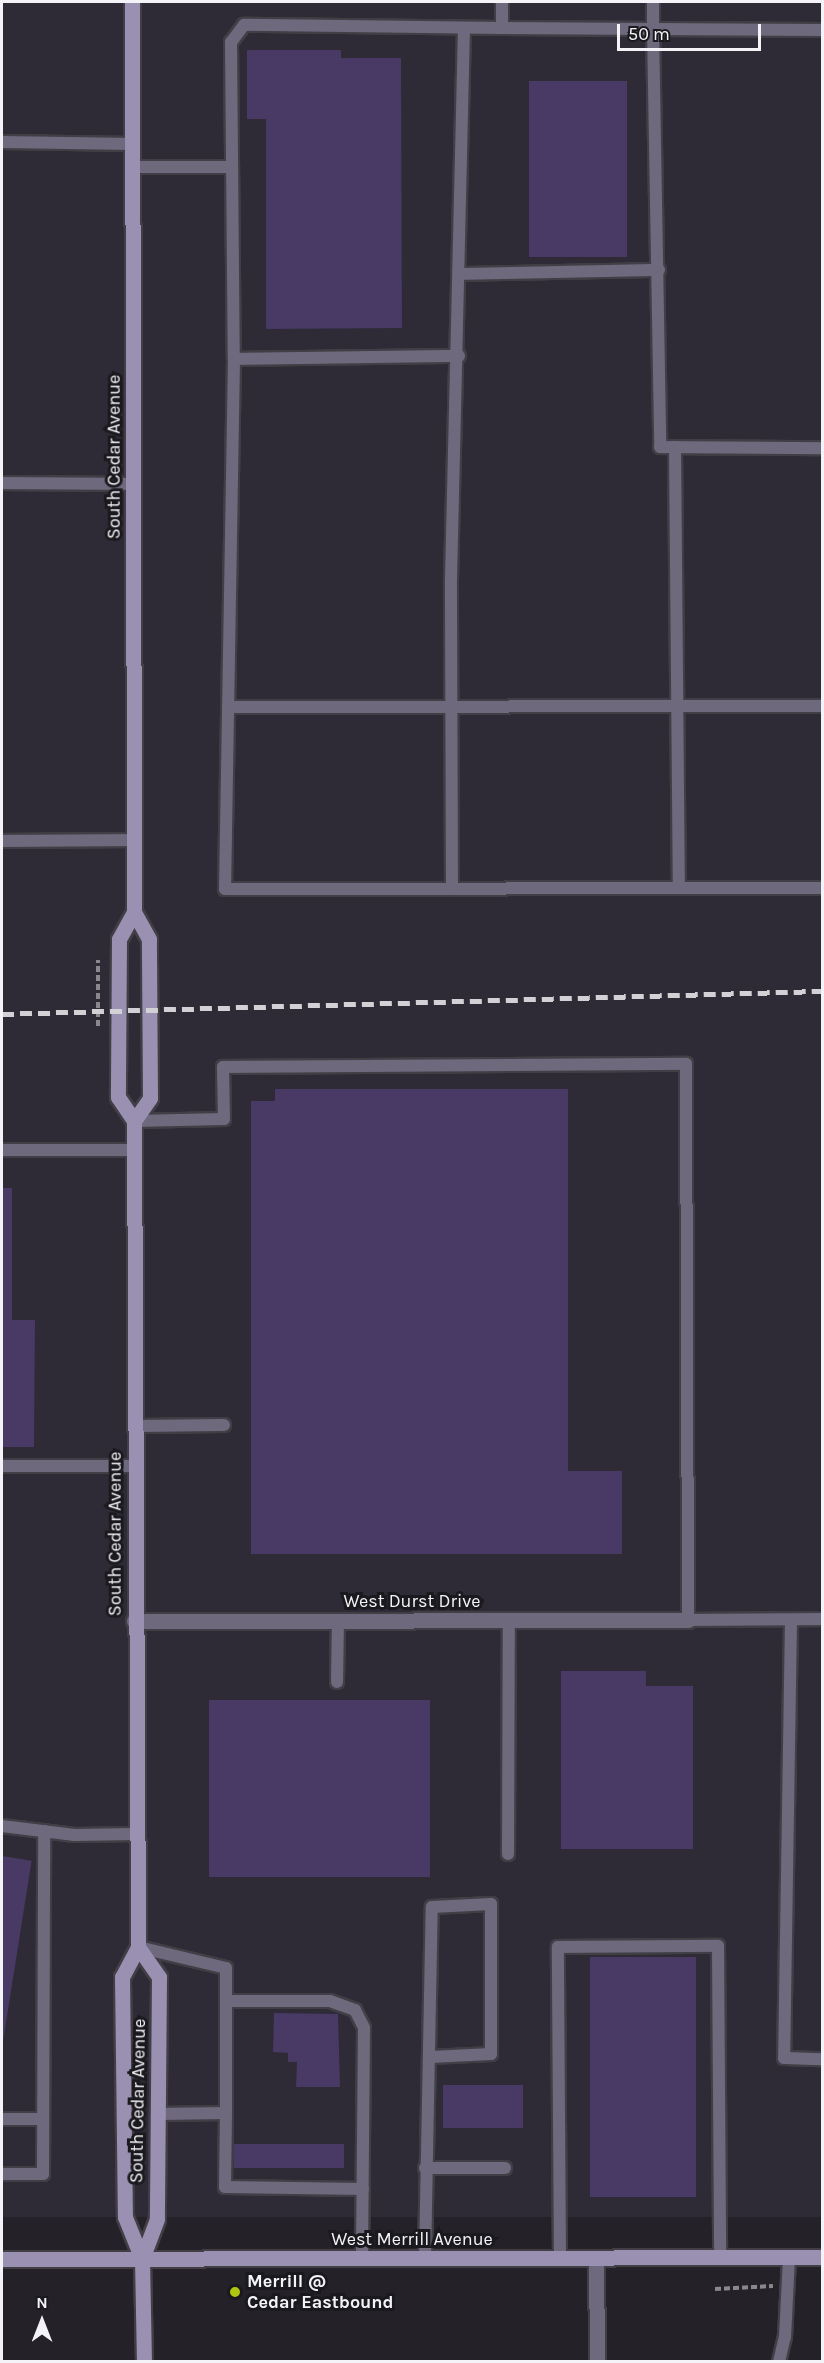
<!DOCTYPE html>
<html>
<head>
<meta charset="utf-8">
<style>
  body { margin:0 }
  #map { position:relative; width:824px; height:2363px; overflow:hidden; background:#242228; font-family:Karla,sans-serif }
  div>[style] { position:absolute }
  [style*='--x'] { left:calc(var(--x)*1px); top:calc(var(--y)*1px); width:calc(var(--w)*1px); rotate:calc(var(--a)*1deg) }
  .built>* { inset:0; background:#2e2b36; transform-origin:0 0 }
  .building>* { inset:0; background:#483965; transform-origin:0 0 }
  .path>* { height:4px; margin-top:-2px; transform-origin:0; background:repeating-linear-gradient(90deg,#8a888d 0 6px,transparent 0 9px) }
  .roads { filter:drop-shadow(2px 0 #413f45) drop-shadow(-2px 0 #413f45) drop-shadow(0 2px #413f45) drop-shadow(0 -2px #413f45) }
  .lane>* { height:12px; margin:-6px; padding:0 6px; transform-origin:6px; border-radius:6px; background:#6f697e }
  .street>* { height:15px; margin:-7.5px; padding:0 7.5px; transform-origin:7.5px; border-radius:7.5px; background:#6f697e }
  .secondary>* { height:15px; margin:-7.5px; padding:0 7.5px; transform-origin:7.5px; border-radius:7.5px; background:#9a90b2 }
  .rail>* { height:4.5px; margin-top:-2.25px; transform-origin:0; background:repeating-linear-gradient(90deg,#d2d1d5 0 12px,transparent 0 18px) }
  .dots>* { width:16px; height:16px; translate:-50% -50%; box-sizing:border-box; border:3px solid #1a191e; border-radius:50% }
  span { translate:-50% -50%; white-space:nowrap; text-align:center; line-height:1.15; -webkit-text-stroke:6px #1a191e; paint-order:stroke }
  .street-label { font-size:18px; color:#f4f3f7 }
  .poi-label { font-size:18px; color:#f4f3f7; font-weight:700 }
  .left { translate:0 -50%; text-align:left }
  .frame { position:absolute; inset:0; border:3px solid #f4f3f7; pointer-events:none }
  .north { position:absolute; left:12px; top:2291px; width:60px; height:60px; -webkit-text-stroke:4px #1a191e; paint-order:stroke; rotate:0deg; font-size:16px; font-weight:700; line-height:24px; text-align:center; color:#f4f3f7 }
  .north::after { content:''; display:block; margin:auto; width:21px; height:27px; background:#f4f3f7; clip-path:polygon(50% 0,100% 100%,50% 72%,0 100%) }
  .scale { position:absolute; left:617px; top:24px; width:144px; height:27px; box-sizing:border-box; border:3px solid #f4f3f7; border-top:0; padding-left:8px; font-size:18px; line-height:21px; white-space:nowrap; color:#f4f3f7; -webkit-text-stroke:4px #1a191e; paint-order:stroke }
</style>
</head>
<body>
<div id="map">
  <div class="built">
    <i style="left:2px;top:2px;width:820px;height:2215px"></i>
  </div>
  <div class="building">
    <i style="clip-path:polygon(247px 50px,341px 50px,341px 58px,401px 58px,402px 328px,266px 329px,266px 119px,247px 119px)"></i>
    <i style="left:529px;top:81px;width:98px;height:176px"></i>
    <i style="clip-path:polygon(275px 1089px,568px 1089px,568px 1471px,622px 1471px,622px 1554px,251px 1554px,251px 1101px,275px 1101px)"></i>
    <i style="clip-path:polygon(2px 1188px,12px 1188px,12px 1320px,35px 1320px,34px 1447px,2px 1447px)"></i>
    <i style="clip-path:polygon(561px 1671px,646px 1671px,646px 1686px,693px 1686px,693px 1849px,561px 1849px)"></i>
    <i style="left:430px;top:1700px;width:177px;height:221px;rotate:90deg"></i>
    <i style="left:2px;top:1856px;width:30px;height:238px;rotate:9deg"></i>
    <i style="left:696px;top:1957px;width:240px;height:106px;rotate:90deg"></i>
    <i style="clip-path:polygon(274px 2013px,338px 2014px,340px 2087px,296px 2087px,297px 2062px,288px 2062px,288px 2053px,273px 2052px)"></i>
    <i style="left:443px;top:2085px;width:80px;height:43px"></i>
    <i style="left:234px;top:2144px;width:110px;height:24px"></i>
  </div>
  <div class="path">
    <i style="--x:98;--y:1026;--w:66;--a:-90"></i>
    <i style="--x:715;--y:2289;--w:58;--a:-3"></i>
  </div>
  <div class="roads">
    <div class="lane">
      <i style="--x:502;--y:2;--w:26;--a:90"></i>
      <i style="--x:502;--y:28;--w:151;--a:0.4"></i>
      <i style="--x:653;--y:29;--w:418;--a:89"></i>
      <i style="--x:660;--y:447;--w:162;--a:0.4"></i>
      <i style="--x:653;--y:2;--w:27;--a:90"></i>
      <i style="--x:653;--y:29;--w:169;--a:0.3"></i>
      <i style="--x:502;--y:28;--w:258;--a:-179.3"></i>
      <i style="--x:244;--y:25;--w:21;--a:127"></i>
      <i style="--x:231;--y:42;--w:317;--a:89.5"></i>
      <i style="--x:234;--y:359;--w:530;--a:90.97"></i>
      <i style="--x:225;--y:889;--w:597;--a:-0.1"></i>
      <i style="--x:2;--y:142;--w:131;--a:0.9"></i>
      <i style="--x:133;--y:167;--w:98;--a:0"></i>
      <i style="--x:460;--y:274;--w:199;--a:-1.2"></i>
      <i style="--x:234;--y:359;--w:225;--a:-0.8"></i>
      <i style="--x:675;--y:447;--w:441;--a:89.5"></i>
      <i style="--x:2;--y:483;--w:131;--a:0.4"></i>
      <i style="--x:228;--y:707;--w:594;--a:-0.1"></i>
      <i style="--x:2;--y:841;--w:133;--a:-0.4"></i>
      <i style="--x:452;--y:889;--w:310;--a:-90.2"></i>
      <i style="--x:451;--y:579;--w:551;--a:-88.65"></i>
      <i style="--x:134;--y:1121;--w:90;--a:-1.3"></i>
      <i style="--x:224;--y:1119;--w:52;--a:-91.1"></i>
      <i style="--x:223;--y:1067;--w:463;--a:-0.4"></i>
      <i style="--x:686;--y:1064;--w:556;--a:89.79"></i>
      <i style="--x:688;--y:1620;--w:134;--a:-0.4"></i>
      <i style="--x:2;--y:1150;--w:132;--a:0"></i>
      <i style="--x:135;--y:1426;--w:89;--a:-0.6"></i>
      <i style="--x:2;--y:1466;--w:133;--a:0"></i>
      <i style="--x:791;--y:1620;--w:438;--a:90.9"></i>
      <i style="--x:784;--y:2058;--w:38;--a:2"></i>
      <i style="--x:337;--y:1682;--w:61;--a:-89.1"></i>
      <i style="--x:2;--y:1826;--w:73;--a:7.1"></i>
      <i style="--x:74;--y:1835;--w:62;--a:-0.9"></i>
      <i style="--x:508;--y:1854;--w:233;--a:-89.8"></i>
      <i style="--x:138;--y:1947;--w:90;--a:13.4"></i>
      <i style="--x:226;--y:1968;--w:145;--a:90"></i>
      <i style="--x:226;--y:2113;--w:69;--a:179.2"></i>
      <i style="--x:227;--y:2001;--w:103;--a:0"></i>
      <i style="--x:330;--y:2001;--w:27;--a:20"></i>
      <i style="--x:355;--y:2010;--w:20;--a:63"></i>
      <i style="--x:364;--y:2028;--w:229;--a:90.5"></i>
      <i style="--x:226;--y:2113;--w:74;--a:90.8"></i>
      <i style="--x:225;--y:2187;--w:138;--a:0.8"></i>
      <i style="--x:2;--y:2119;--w:40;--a:0"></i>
      <i style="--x:425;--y:2168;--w:80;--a:0"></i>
      <i style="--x:2;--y:2174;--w:41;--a:0"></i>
      <i style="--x:43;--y:2174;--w:343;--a:-89.8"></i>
      <i style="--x:425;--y:2258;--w:351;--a:-88.9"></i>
      <i style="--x:432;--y:1907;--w:59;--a:-2.9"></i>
      <i style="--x:491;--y:1904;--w:150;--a:90"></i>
      <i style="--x:491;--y:2054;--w:60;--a:177.1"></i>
      <i style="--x:560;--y:2260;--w:313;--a:-90.4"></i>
      <i style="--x:558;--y:1947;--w:160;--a:-0.4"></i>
      <i style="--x:718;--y:1946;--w:312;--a:89.6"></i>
      <i style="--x:779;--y:2362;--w:26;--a:-77"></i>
      <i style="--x:785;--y:2337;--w:80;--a:-87.1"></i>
    </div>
    <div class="street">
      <i style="--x:134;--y:1621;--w:554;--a:-0.1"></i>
      <i style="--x:596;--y:2259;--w:103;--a:89.4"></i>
    </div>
    <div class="secondary">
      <i style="--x:132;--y:2;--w:910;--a:89.87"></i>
      <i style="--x:134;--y:912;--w:31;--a:119"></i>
      <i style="--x:119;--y:939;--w:158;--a:90.4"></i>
      <i style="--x:118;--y:1097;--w:29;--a:56"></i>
      <i style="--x:134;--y:1121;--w:826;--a:89.72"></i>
      <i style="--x:138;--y:1947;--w:34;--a:118"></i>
      <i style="--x:122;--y:1977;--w:240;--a:89.3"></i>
      <i style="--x:125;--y:2217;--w:45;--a:68"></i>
      <i style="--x:142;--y:2259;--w:103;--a:88.9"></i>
      <i style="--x:134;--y:1121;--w:28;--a:-55"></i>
      <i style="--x:150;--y:1098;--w:159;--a:-90.4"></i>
      <i style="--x:149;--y:939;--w:31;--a:-119"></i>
      <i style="--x:138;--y:1947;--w:37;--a:55"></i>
      <i style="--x:159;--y:1977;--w:242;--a:90.5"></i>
      <i style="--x:157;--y:2219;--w:43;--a:110.6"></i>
      <i style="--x:2;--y:2259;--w:820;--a:-0.14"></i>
    </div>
  </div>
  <div class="rail">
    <i style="--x:2;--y:1014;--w:820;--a:-1.61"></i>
  </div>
  <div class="dots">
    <i style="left:235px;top:2292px;background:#acc612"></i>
  </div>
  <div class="street-label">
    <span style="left:114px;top:457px;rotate:-90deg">South Cedar Avenue</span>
    <span style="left:115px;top:1534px;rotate:-90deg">South Cedar Avenue</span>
    <span style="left:412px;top:1601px">West Durst Drive</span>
    <span style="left:138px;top:2101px;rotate:-89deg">South Cedar Avenue</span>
    <span style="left:412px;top:2239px">West Merrill Avenue</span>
  </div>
  <div class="poi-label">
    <span class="left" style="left:247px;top:2292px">Merrill @<br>Cedar Eastbound</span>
  </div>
  <div class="frame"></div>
  <div class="north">N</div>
  <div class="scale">50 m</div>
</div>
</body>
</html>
